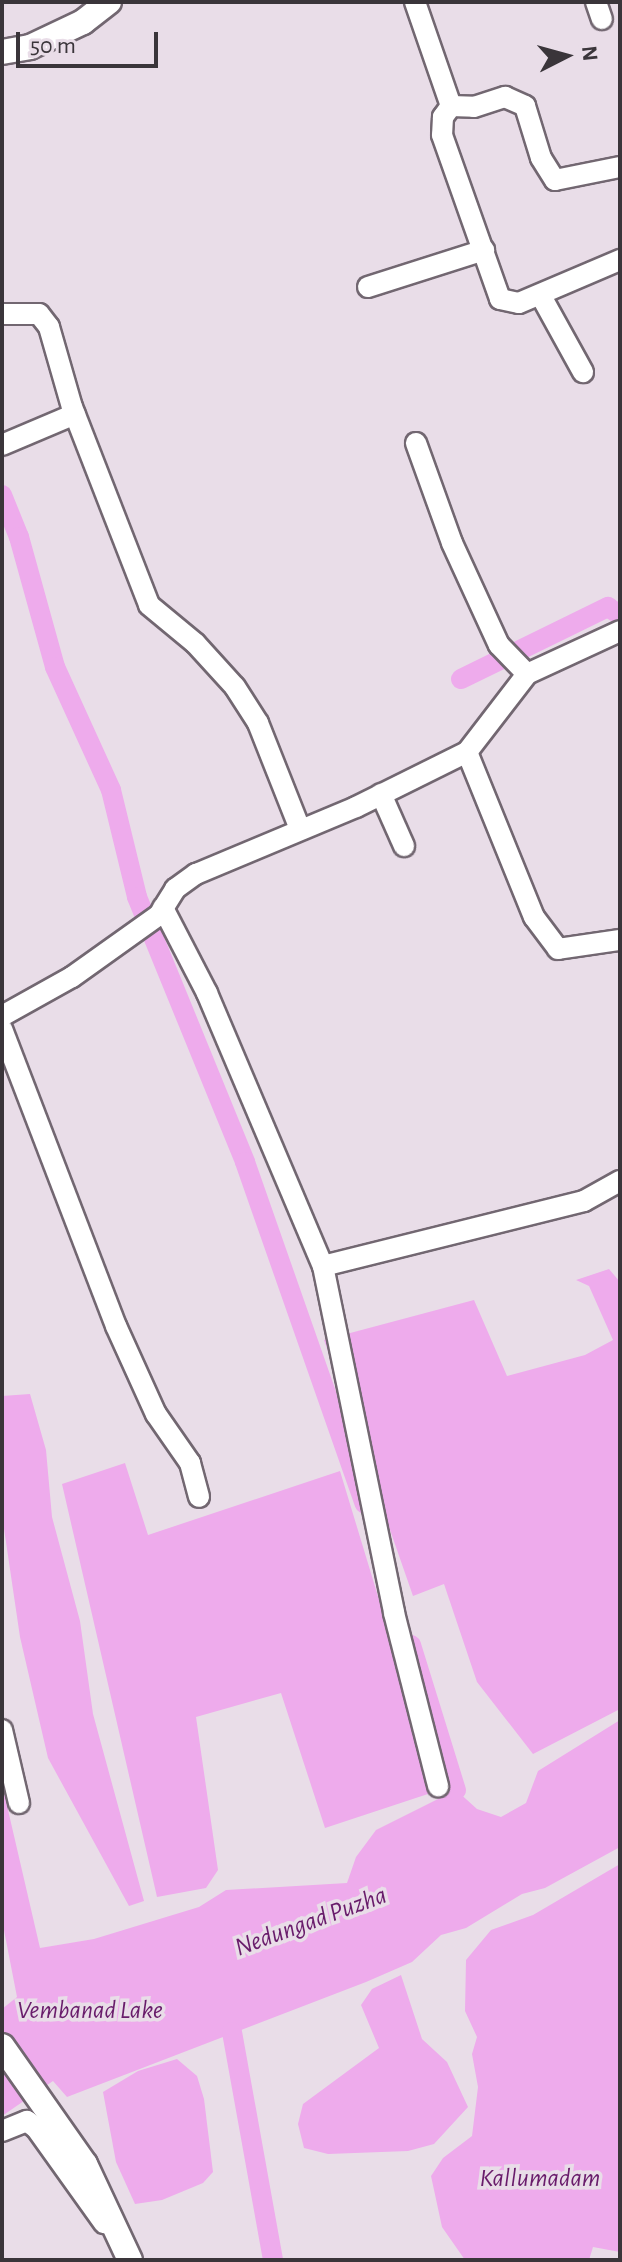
<!DOCTYPE html>
<html>
<head>
<meta charset="utf-8">
<style>
  body { margin:0 }
  #map { position:relative; width:622px; height:2262px; overflow:hidden; background:#e9dde8; font-family:"Alegreya Sans",sans-serif }
  div>[style] { position:absolute }
  [style*='--x'] { left:calc(var(--x)*1px); top:calc(var(--y)*1px); width:calc(var(--w)*1px); rotate:calc(var(--a)*1deg) }
  .water>* { inset:0; background:#eeabec }
  .canal>* { height:20px; margin:-10px; padding:0 10px; transform-origin:10px; border-radius:10px; background:#eeabec }
  .roads { filter:drop-shadow(2px 0 #726771) drop-shadow(-2px 0 #726771) drop-shadow(0 2px #726771) drop-shadow(0 -2px #726771) }
  .minor>* { height:20px; margin:-10px; padding:0 10px; transform-origin:10px; border-radius:10px; background:#fff }
  .tertiary>* { height:24px; margin:-12px; padding:0 12px; transform-origin:12px; border-radius:12px; background:#fff }
  span { translate:-50% -50%; white-space:nowrap; text-align:center; line-height:1.15; -webkit-text-stroke:7px #e9dde8; paint-order:stroke }
  .water-label { font-size:26px; color:#691c6b; font-style:italic }
  .frame { position:absolute; inset:0; border:4px solid #3a353a; pointer-events:none }
  .north { position:absolute; left:526px; top:16px; width:80px; height:80px; -webkit-text-stroke:6px #e9dde8; paint-order:stroke; rotate:84deg; font-size:22px; font-weight:700; line-height:32px; text-align:center; color:#3a353a }
  .north::after { content:''; display:block; margin:auto; width:28px; height:36px; background:#3a353a; clip-path:polygon(50% 0,100% 100%,50% 72%,0 100%) }
  .scale { position:absolute; left:16px; top:32px; width:142px; height:36px; box-sizing:border-box; border:4px solid #3a353a; border-top:0; padding-left:10px; font-size:24px; line-height:28px; white-space:nowrap; color:#3a353a; -webkit-text-stroke:6px #e9dde8; paint-order:stroke }
</style>
</head>
<body>
<div id="map">
  <div class="water">
    <i style="clip-path:polygon(609px 1269px,620px 1282px,620px 1709px,533px 1754px,477px 1682px,444px 1584px,413px 1596px,324px 1340px,474px 1300px,507px 1376px,585px 1355px,613px 1340px,589px 1286px,576px 1280px)"></i>
    <i style="clip-path:polygon(30px 1394px,46px 1450px,52px 1517px,80px 1621px,93px 1714px,144px 1901px,129px 1906px,48px 1758px,20px 1637px,2px 1515px,2px 1396px)"></i>
    <i style="clip-path:polygon(125px 1463px,148px 1535px,340px 1471px,437px 1791px,325px 1828px,281px 1693px,196px 1717px,218px 1870px,206px 1888px,157px 1897px,62px 1484px)"></i>
    <i style="clip-path:polygon(620px 1720px,620px 1847px,545px 1888px,522px 1894px,466px 1928px,441px 1935px,412px 1962px,366px 1982px,67px 2097px,53px 2081px,2px 2116px,2px 2009px,17px 1997px,2px 1920px,2px 1784px,40px 1948px,94px 1939px,199px 1907px,226px 1890px,347px 1883px,356px 1857px,376px 1830px,456px 1790px,477px 1809px,501px 1817px,526px 1803px,538px 1771px)"></i>
    <i style="clip-path:polygon(620px 1864px,620px 2252px,593px 2247px,589px 2260px,465px 2260px,442px 2227px,431px 2176px,443px 2158px,472px 2136px,478px 2087px,472px 2054px,477px 2037px,465px 2011px,466px 1960px,491px 1930px,533px 1915px)"></i>
    <i style="clip-path:polygon(401px 1975px,422px 2039px,447px 2062px,468px 2107px,434px 2144px,408px 2151px,328px 2154px,304px 2148px,298px 2124px,303px 2104px,379px 2048px,361px 2005px,372px 1989px)"></i>
    <i style="clip-path:polygon(177px 2059px,197px 2076px,204px 2099px,213px 2172px,203px 2183px,162px 2200px,135px 2204px,116px 2162px,103px 2092px,138px 2071px)"></i>
  </div>
  <div class="canal">
    <i style="--x:2;--y:495;--w:45;--a:68"></i>
    <i style="--x:19;--y:537;--w:135;--a:74.5"></i>
    <i style="--x:55;--y:667;--w:135;--a:65.5"></i>
    <i style="--x:111;--y:790;--w:110;--a:76.3"></i>
    <i style="--x:137;--y:897;--w:286;--a:67.8"></i>
    <i style="--x:245;--y:1162;--w:362;--a:70.7"></i>
    <i style="--x:461;--y:679;--w:164;--a:-26.1"></i>
    <i style="--x:608;--y:607;--w:14;--a:34"></i>
    <i style="--x:411;--y:1645;--w:152;--a:72.8"></i>
    <i style="--x:232;--y:2032;--w:232;--a:79.8"></i>
  </div>
  <div class="roads">
    <div class="minor">
      <i style="--x:415;--y:2;--w:110;--a:70.9"></i>
      <i style="--x:596;--y:2;--w:18;--a:71"></i>
      <i style="--x:451;--y:106;--w:14;--a:126"></i>
      <i style="--x:443;--y:117;--w:18;--a:93"></i>
      <i style="--x:442;--y:135;--w:174;--a:70.5"></i>
      <i style="--x:500;--y:299;--w:19;--a:12"></i>
      <i style="--x:519;--y:303;--w:110;--a:-23.1"></i>
      <i style="--x:451;--y:106;--w:23;--a:2"></i>
      <i style="--x:474;--y:107;--w:33;--a:-18"></i>
      <i style="--x:505;--y:97;--w:22;--a:24"></i>
      <i style="--x:525;--y:106;--w:54;--a:72.9"></i>
      <i style="--x:541;--y:158;--w:26;--a:58"></i>
      <i style="--x:555;--y:180;--w:66;--a:-11.3"></i>
      <i style="--x:368;--y:287;--w:122;--a:-17.7"></i>
      <i style="--x:541;--y:296;--w:87;--a:61.1"></i>
      <i style="--x:2;--y:314;--w:37;--a:0"></i>
      <i style="--x:39;--y:314;--w:16;--a:52"></i>
      <i style="--x:49;--y:327;--w:83;--a:74"></i>
      <i style="--x:72;--y:407;--w:212;--a:68.7"></i>
      <i style="--x:149;--y:605;--w:60;--a:39.6"></i>
      <i style="--x:195;--y:643;--w:59;--a:47.7"></i>
      <i style="--x:235;--y:687;--w:43;--a:57.4"></i>
      <i style="--x:258;--y:723;--w:114;--a:68.4"></i>
      <i style="--x:416;--y:443;--w:106;--a:70.2"></i>
      <i style="--x:452;--y:543;--w:112;--a:65.3"></i>
      <i style="--x:499;--y:645;--w:40;--a:46"></i>
      <i style="--x:2;--y:445;--w:79;--a:-23"></i>
      <i style="--x:467;--y:752;--w:178;--a:67.9"></i>
      <i style="--x:534;--y:917;--w:40;--a:53"></i>
      <i style="--x:558;--y:949;--w:63;--a:-8.3"></i>
      <i style="--x:381;--y:794;--w:57;--a:66.1"></i>
      <i style="--x:163;--y:908;--w:96;--a:62.6"></i>
      <i style="--x:207;--y:993;--w:297;--a:67"></i>
      <i style="--x:323;--y:1266;--w:269;--a:-14"></i>
      <i style="--x:584;--y:1201;--w:41;--a:-29.1"></i>
      <i style="--x:2;--y:1016;--w:80;--a:-29.1"></i>
      <i style="--x:72;--y:977;--w:107;--a:-35.5"></i>
      <i style="--x:159;--y:915;--w:31;--a:-58"></i>
      <i style="--x:175;--y:889;--w:26;--a:-36"></i>
      <i style="--x:196;--y:874;--w:173;--a:-22.7"></i>
      <i style="--x:356;--y:807;--w:124;--a:-26.4"></i>
      <i style="--x:467;--y:752;--w:98;--a:-52.4"></i>
      <i style="--x:527;--y:674;--w:102;--a:-24.8"></i>
      <i style="--x:2;--y:1029;--w:318;--a:69"></i>
      <i style="--x:116;--y:1326;--w:97;--a:65.6"></i>
      <i style="--x:156;--y:1414;--w:60;--a:55.2"></i>
      <i style="--x:190;--y:1463;--w:35;--a:75"></i>
      <i style="--x:323;--y:1266;--w:354;--a:78.4"></i>
      <i style="--x:394;--y:1613;--w:179;--a:75.7"></i>
      <i style="--x:2;--y:1730;--w:75;--a:76.9"></i>
      <i style="--x:2;--y:2131;--w:27;--a:-22"></i>
      <i style="--x:27;--y:2121;--w:11;--a:38"></i>
      <i style="--x:36;--y:2128;--w:117;--a:54.4"></i>
    </div>
    <div class="tertiary">
      <i style="--x:2;--y:52;--w:28;--a:-10"></i>
      <i style="--x:30;--y:47;--w:59;--a:-25.3"></i>
      <i style="--x:83;--y:22;--w:33;--a:-38"></i>
      <i style="--x:2;--y:2046;--w:144;--a:54.9"></i>
      <i style="--x:85;--y:2164;--w:106;--a:64.9"></i>
    </div>
  </div>
  <div class="water-label">
    <span style="left:311px;top:1922px;rotate:-20deg">Nedungad Puzha</span>
    <span style="left:90px;top:2011px">Vembanad Lake</span>
    <span style="left:540px;top:2179px">Kallumadam</span>
  </div>
  <div class="frame"></div>
  <div class="north">N</div>
  <div class="scale">50 m</div>
</div>
</body>
</html>
